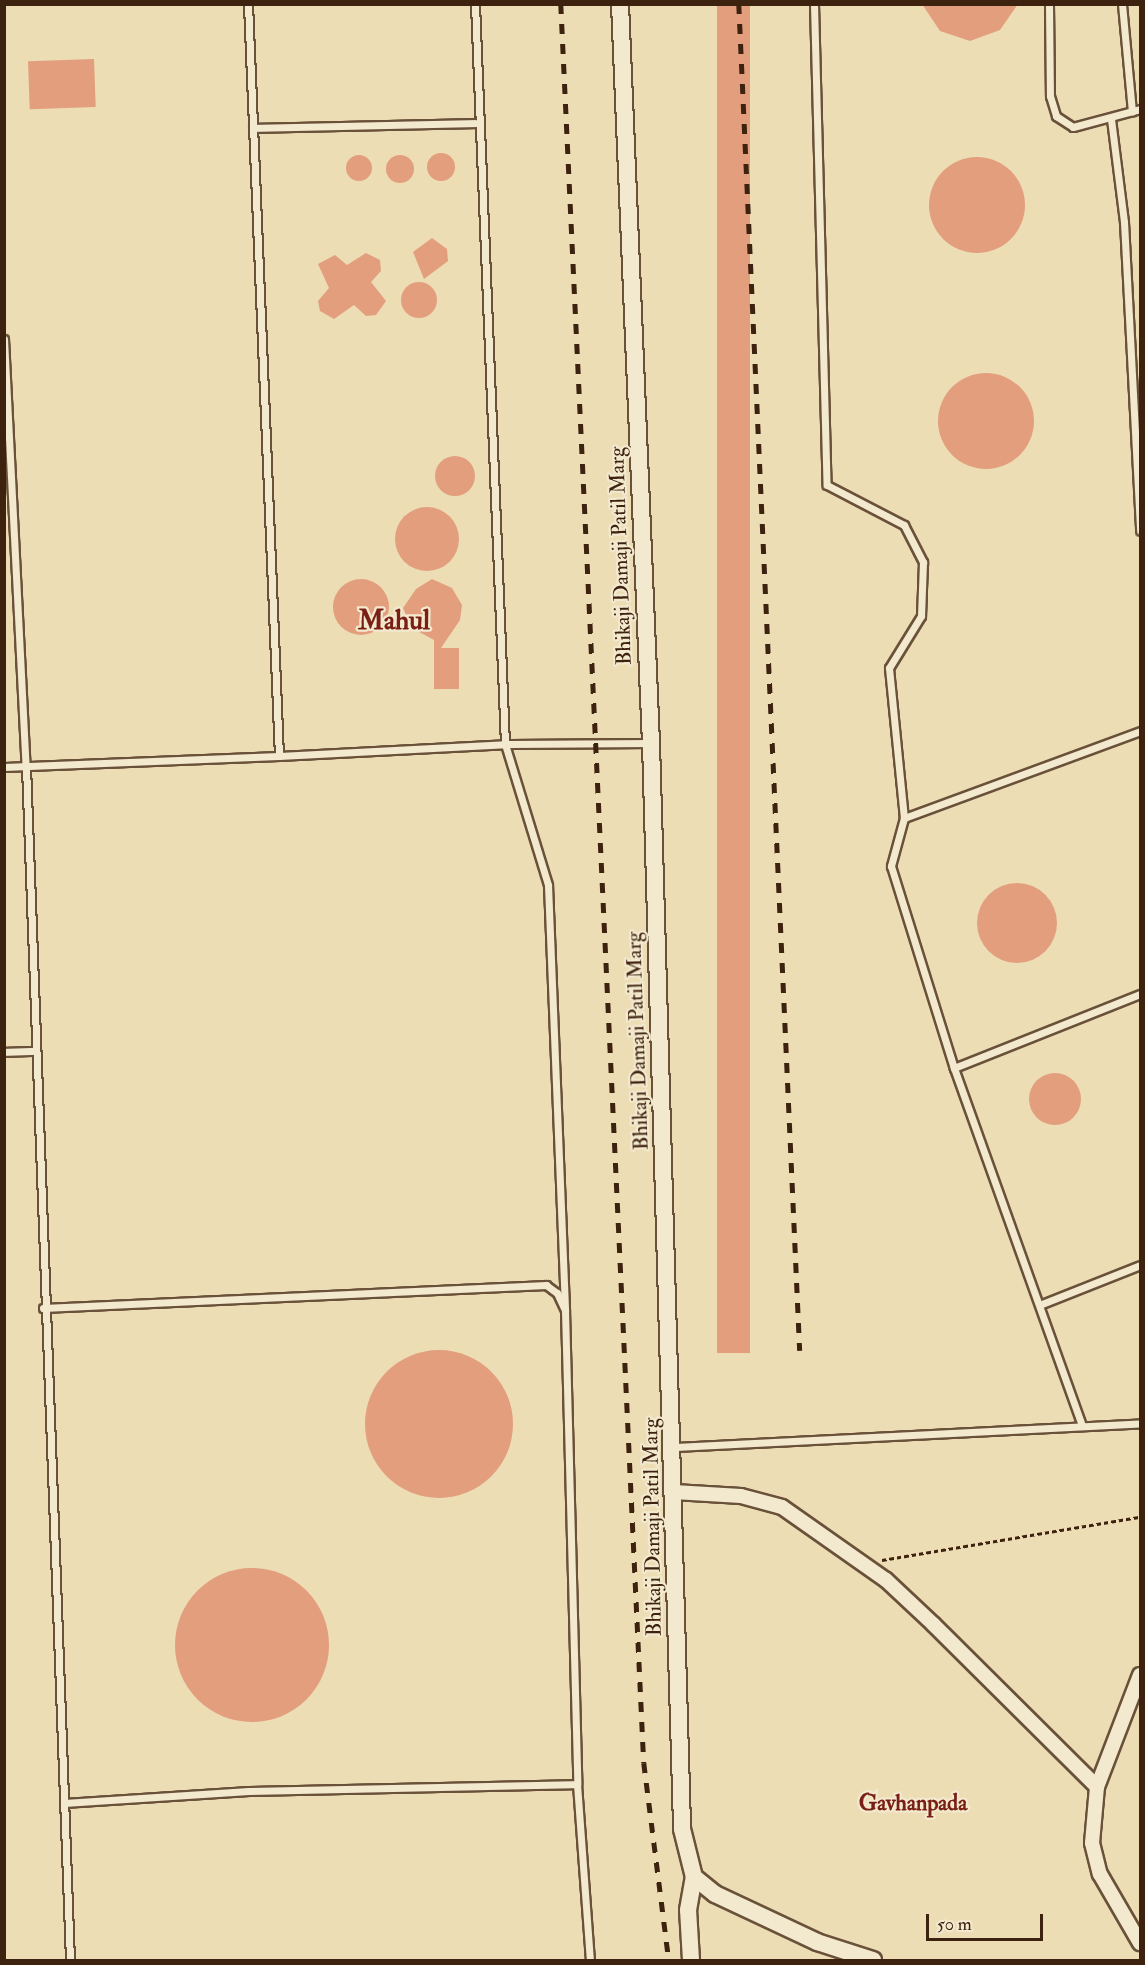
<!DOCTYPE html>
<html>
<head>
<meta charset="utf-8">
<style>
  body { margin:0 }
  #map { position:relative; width:1145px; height:1965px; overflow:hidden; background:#ecddb5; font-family:"IM FELL Double Pica",serif }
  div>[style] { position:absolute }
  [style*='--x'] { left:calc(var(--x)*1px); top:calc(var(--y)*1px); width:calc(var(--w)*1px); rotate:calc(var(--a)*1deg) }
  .building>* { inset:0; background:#e39e7e; transform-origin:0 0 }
  .round { border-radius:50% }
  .path>* { height:3px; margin-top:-1.5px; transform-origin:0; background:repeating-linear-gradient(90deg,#3e2210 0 4.5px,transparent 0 7.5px) }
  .roads { filter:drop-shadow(2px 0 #6a5139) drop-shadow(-2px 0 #6a5139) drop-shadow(0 2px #6a5139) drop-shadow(0 -2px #6a5139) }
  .service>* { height:7px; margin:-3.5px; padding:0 3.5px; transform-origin:3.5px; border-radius:3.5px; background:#f3e9cf }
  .minor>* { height:14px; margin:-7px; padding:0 7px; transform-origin:7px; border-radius:7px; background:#f3e9cf }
  .tertiary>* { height:16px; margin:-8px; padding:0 8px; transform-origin:8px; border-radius:8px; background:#f3e9cf }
  .rail>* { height:4.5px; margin-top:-2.25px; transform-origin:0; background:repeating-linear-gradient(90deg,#3e2210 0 10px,transparent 0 20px) }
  span { translate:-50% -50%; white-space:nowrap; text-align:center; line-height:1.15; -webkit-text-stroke:4.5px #f3e9cf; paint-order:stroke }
  .street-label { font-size:21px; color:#3e2210 }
  .neighbourhood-label { font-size:22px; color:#7a1f14; font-weight:700 }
  .district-label { font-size:27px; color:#7a1f14; font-weight:700 }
  .frame { position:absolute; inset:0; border:6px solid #3e2210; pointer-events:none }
  .scale { position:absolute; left:926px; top:1914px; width:117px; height:27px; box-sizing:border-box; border:3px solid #3e2210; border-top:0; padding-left:8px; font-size:18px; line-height:21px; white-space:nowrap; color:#3e2210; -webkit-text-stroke:4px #f3e9cf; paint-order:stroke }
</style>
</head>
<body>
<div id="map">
  <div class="building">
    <i style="left:717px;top:4px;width:33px;height:1349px"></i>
    <i style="clip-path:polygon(922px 4px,1018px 4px,1000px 30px,970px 41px,940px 31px)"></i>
    <i style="left:94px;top:59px;width:48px;height:66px;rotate:88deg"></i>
    <i class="round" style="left:427px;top:153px;width:28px;height:28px"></i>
    <i class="round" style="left:346px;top:155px;width:26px;height:26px"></i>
    <i class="round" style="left:386px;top:155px;width:28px;height:28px"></i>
    <i class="round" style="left:929px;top:157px;width:96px;height:96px"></i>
    <i style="clip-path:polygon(432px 238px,447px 249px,448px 261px,424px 279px,413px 252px)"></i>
    <i style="clip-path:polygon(335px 255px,347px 265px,366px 253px,380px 260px,381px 271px,371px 282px,386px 301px,376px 315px,366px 316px,354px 305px,334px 319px,320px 311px,318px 301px,329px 288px,318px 264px)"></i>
    <i class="round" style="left:401px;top:282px;width:36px;height:36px"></i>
    <i class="round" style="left:938px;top:373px;width:96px;height:96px"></i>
    <i class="round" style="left:435px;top:456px;width:40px;height:40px"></i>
    <i class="round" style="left:395px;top:507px;width:64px;height:64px"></i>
    <i class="round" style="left:333px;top:579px;width:56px;height:56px"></i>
    <i style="clip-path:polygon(432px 579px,452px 588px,462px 605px,460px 620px,441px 648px,459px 648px,459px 689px,434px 689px,434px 640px,412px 628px,403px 608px,416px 589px)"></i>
    <i class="round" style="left:977px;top:883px;width:80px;height:80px"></i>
    <i class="round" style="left:1029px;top:1073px;width:52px;height:52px"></i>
    <i class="round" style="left:365px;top:1350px;width:148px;height:148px"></i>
    <i class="round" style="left:175px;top:1568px;width:154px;height:154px"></i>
  </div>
  <div class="path">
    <i style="--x:882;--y:1560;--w:262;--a:-9.5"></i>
  </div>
  <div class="roads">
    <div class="service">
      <i style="--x:475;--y:4;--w:741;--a:87.68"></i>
      <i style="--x:505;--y:744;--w:147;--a:73"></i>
      <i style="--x:548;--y:885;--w:425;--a:87.7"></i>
      <i style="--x:814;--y:4;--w:481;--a:88.5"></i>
      <i style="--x:827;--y:485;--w:87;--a:27.5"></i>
      <i style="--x:904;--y:525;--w:42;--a:62.8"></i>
      <i style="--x:923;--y:562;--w:54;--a:92.1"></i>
      <i style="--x:921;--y:616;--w:61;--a:121.6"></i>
      <i style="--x:889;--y:668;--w:151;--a:84.3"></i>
      <i style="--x:904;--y:818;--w:50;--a:105.2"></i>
      <i style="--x:891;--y:866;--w:212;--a:72.7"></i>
      <i style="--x:954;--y:1068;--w:379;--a:70.3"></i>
      <i style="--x:1049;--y:4;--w:92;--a:89.4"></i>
      <i style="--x:1050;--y:96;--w:21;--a:73"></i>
      <i style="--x:1056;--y:116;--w:20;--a:33"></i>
      <i style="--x:1073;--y:127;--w:69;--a:-15"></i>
      <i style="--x:1122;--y:4;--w:108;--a:84.7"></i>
      <i style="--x:1111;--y:119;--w:104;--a:82.8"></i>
      <i style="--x:1124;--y:222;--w:309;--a:87"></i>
      <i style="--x:253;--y:128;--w:222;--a:-1.3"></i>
      <i style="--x:4;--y:339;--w:428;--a:87.1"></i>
      <i style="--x:26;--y:766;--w:1195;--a:87.89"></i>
      <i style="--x:279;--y:756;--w:226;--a:-3"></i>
      <i style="--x:505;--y:744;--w:146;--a:-0.4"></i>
      <i style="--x:4;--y:767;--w:275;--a:-2.3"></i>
      <i style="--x:279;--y:756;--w:753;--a:-92.36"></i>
      <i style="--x:904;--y:818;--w:252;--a:-20.2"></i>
      <i style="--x:4;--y:1052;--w:31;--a:-2"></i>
      <i style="--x:954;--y:1068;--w:200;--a:-21.7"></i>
      <i style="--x:1042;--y:1304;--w:105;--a:-21.7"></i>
      <i style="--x:43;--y:1308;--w:504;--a:-2.62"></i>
      <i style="--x:546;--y:1285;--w:14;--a:36"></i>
      <i style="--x:557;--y:1293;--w:19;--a:65"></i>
      <i style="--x:565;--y:1310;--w:474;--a:88.5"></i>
      <i style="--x:577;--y:1784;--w:176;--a:85.8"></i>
      <i style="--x:674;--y:1447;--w:467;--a:-2.9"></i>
      <i style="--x:64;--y:1803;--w:185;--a:-3.7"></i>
      <i style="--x:249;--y:1791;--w:328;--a:-1.2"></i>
    </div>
    <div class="minor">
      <i style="--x:674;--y:1492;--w:67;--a:3.4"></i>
      <i style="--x:741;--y:1496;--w:42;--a:15"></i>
      <i style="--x:782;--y:1507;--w:127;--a:35.1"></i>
      <i style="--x:886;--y:1580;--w:64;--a:43.1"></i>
      <i style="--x:933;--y:1624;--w:231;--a:44.8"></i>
      <i style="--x:1097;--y:1787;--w:56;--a:95.1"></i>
      <i style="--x:1092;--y:1843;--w:32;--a:76"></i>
      <i style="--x:1100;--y:1874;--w:80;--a:59.9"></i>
      <i style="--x:1097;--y:1787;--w:120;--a:-69"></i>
    </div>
    <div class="tertiary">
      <i style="--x:620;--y:4;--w:740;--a:87.6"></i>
      <i style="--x:651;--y:743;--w:1086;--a:88.36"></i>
      <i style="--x:682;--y:1829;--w:49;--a:76"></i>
      <i style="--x:694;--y:1877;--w:27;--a:39"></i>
      <i style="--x:715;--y:1894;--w:113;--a:25.2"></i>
      <i style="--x:817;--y:1942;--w:59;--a:17.8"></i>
      <i style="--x:691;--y:1960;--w:50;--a:-93.4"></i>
      <i style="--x:688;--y:1910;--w:34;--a:-80"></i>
    </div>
  </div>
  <div class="rail">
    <i style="--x:561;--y:4;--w:1761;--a:87.3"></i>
    <i style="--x:644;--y:1763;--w:199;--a:82.8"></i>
    <i style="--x:739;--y:4;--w:1348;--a:87.41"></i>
  </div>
  <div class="street-label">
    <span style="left:621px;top:556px;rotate:-92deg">Bhikaji Damaji Patil Marg</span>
    <span style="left:638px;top:1041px;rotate:-92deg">Bhikaji Damaji Patil Marg</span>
    <span style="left:653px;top:1527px;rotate:-91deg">Bhikaji Damaji Patil Marg</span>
  </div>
  <div class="neighbourhood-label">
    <span style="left:913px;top:1804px">Gavhanpada</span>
  </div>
  <div class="district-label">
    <span style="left:394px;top:621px">Mahul</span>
  </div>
  <div class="frame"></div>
  <div class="scale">50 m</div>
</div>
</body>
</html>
